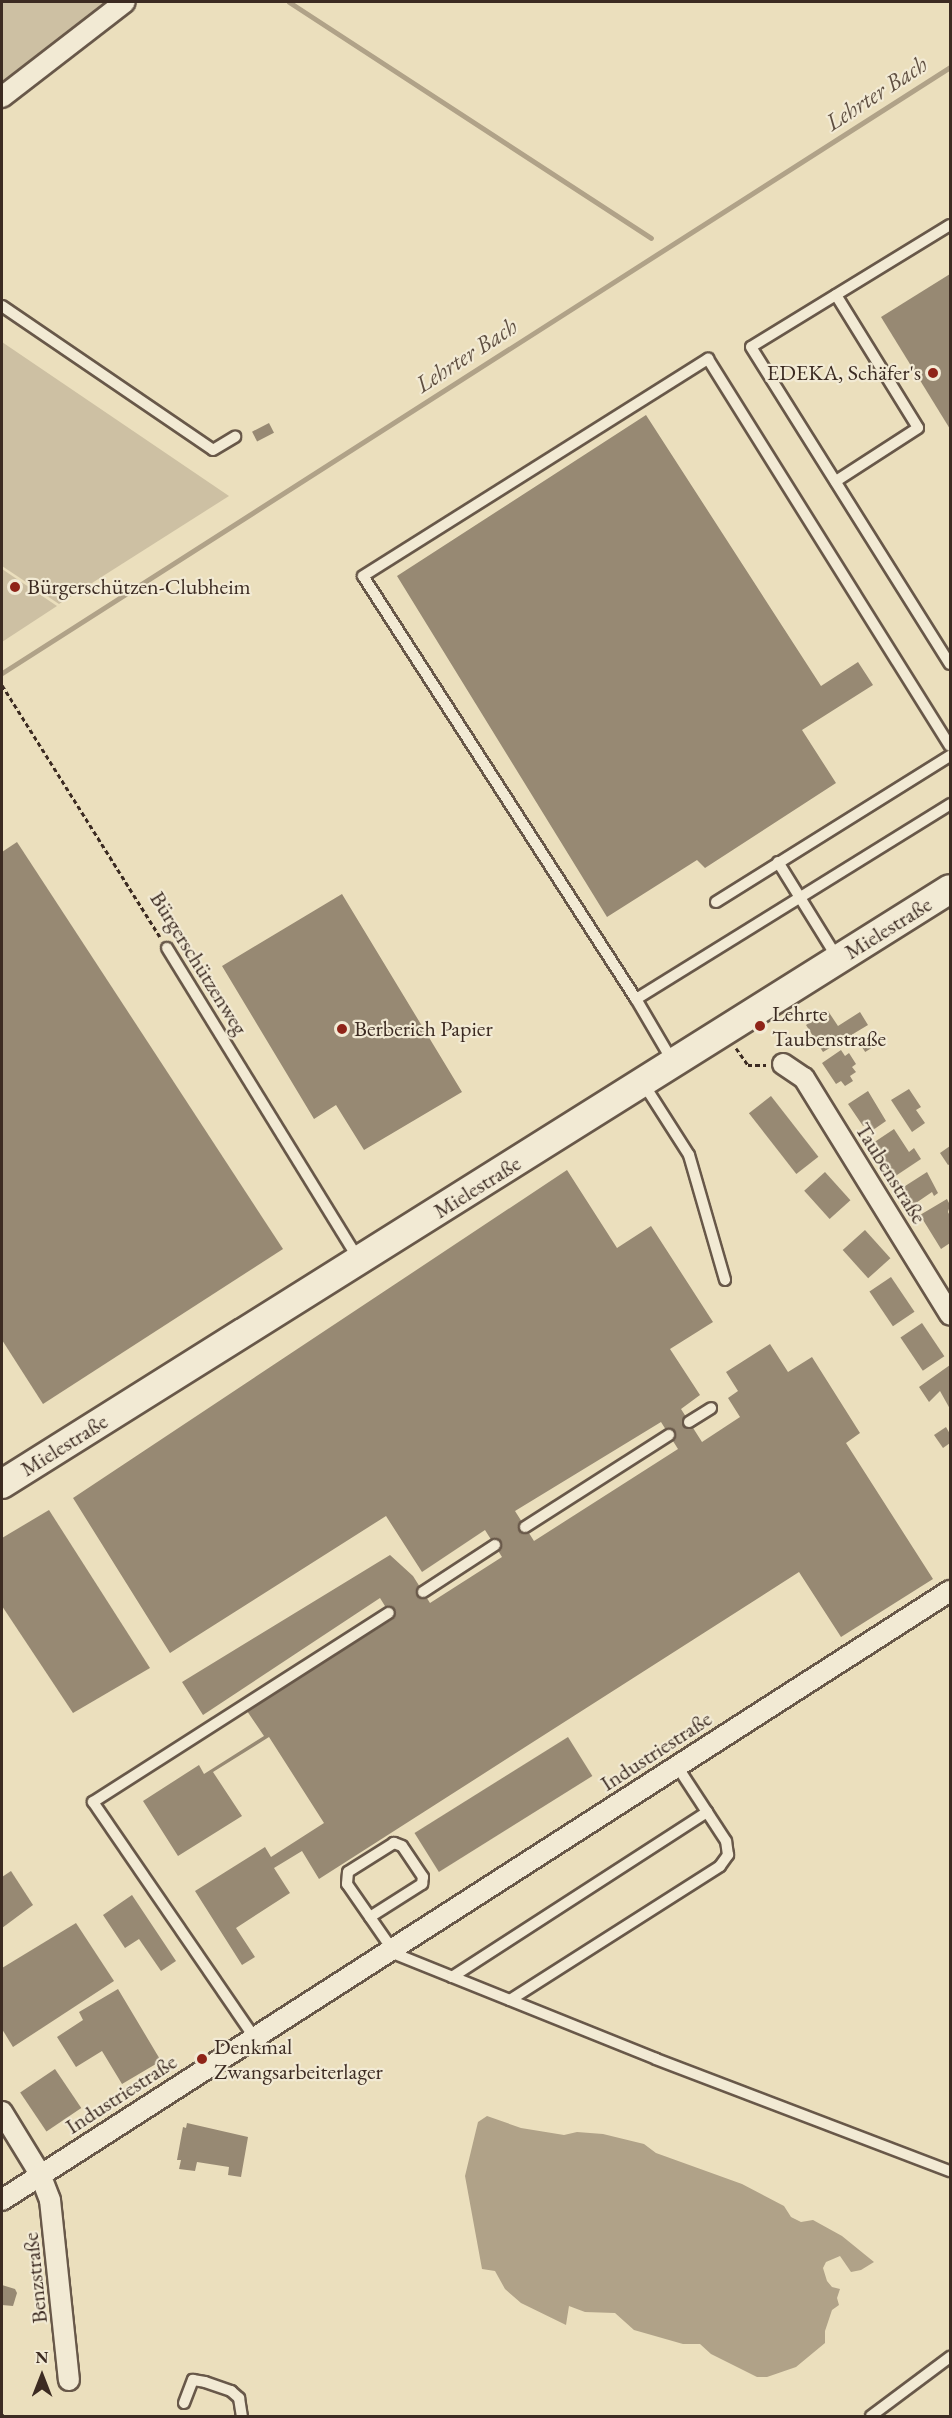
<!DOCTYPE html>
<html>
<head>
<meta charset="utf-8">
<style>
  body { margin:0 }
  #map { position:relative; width:952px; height:2418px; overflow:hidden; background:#ebdfbd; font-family:"EB Garamond",serif }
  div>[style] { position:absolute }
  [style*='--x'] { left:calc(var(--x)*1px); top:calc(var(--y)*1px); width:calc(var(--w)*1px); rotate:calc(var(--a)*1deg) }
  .green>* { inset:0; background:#cdc0a3 }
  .water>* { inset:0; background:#b0a288 }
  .stream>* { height:5px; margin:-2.5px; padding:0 2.5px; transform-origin:2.5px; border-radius:2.5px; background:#b0a288 }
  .building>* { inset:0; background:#978973; transform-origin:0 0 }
  .path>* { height:3px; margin-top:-1.5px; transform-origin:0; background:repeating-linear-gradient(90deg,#3c2b22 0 4.5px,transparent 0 7.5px) }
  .roads { filter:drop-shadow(2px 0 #685849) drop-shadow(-2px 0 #685849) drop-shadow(0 2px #685849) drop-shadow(0 -2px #685849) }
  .lane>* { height:10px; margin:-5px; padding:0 5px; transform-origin:5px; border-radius:5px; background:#f2ead4 }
  .street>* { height:20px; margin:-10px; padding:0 10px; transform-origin:10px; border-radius:10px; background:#f2ead4 }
  .secondary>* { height:28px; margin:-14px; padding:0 14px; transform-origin:14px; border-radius:14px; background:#f2ead4 }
  .dots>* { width:16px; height:16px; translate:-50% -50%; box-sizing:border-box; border:3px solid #f2ead4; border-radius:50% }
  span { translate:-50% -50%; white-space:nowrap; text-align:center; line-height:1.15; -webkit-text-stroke:4.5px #f2ead4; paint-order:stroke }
  .poi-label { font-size:22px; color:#3c2b22 }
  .right { translate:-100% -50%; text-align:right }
  .left { translate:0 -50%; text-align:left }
  .street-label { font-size:22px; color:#3c2b22 }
  .water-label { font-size:24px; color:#5f4f41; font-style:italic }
  .frame { position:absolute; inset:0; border:3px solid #3c2b22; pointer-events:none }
  .north { position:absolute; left:12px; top:2346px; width:60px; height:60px; -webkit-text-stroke:4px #f2ead4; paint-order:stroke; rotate:0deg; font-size:16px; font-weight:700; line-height:24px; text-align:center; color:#3c2b22 }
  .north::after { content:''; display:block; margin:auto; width:21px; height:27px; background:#3c2b22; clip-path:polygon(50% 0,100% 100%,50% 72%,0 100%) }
</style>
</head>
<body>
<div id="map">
  <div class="green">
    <i style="clip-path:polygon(2px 2px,117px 2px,2px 94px)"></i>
    <i style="clip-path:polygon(2px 342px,229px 496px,59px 604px,2px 566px)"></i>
    <i style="clip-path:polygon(2px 569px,57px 606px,2px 642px)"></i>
  </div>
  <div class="water">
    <i style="clip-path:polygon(487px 2116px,521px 2128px,564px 2135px,577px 2132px,603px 2134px,644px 2144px,656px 2153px,742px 2184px,784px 2206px,791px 2217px,801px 2222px,813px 2220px,842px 2236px,874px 2262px,861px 2270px,851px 2272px,840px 2256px,826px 2262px,823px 2268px,827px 2281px,832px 2287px,840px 2289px,837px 2298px,839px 2305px,832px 2310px,825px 2331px,825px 2343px,796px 2367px,767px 2377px,757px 2377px,711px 2354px,700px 2344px,683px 2344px,634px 2330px,615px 2313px,585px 2312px,569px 2306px,566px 2325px,521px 2303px,505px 2289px,495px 2271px,482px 2269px,465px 2176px,478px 2122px)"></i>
  </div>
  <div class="stream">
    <i style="--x:289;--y:2;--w:432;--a:33.1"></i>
    <i style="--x:2;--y:673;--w:1125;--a:-32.59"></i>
  </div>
  <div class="building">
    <i style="clip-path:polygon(950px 274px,950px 429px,881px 317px)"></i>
    <i style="clip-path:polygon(646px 415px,821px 686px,858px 662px,873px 685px,802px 730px,836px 783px,705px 868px,697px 860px,607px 917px,397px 576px)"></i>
    <i style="left:269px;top:423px;width:11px;height:19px;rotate:63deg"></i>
    <i style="clip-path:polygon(17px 842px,283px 1249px,43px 1404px,2px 1340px,2px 852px)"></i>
    <i style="clip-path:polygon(342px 894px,462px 1092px,364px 1150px,336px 1105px,314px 1119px,222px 966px)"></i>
    <i style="clip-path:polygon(828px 1011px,838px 1026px,860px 1012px,868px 1025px,823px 1052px,806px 1025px)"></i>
    <i style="left:871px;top:1033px;width:13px;height:15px;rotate:58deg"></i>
    <i style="clip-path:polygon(841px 1050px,845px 1056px,849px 1053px,856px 1064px,852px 1067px,856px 1072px,850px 1076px,853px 1081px,845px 1086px,841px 1081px,836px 1084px,822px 1063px)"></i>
    <i style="clip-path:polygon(909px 1089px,921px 1107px,916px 1110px,925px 1123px,912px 1132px,891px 1100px)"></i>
    <i style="clip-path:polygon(868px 1091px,886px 1121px,873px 1130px,868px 1123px,863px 1126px,848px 1104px)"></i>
    <i style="left:771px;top:1096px;width:77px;height:28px;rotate:52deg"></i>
    <i style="clip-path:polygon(894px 1129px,909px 1152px,914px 1148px,921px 1159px,894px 1177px,873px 1143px)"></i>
    <i style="clip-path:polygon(950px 1146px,950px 1164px,948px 1165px,940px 1153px)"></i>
    <i style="clip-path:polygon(evenodd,567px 1170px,617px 1248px,651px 1226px,713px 1322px,670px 1349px,700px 1395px,681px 1409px,702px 1442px,740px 1417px,728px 1398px,738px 1391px,726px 1372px,770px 1344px,788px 1372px,812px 1357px,860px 1433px,846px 1443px,933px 1579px,841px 1637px,799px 1572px,319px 1879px,302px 1851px,274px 1868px,290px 1893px,236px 1928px,255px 1957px,242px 1965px,195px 1891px,265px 1847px,271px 1857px,324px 1823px,269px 1737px,213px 1772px,242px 1816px,178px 1856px,143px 1801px,199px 1765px,204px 1774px,264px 1736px,247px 1711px,393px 1619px,380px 1598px,203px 1715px,182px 1682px,390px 1555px,413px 1576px,430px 1603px,502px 1557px,485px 1530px,422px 1572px,386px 1516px,170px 1653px,73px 1498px,567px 1170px,661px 1422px,678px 1449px,534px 1541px,515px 1511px,661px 1422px)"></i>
    <i style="left:825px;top:1172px;width:38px;height:28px;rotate:48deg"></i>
    <i style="clip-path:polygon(927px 1172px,938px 1193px,934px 1196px,932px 1192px,913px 1205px,902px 1188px)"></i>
    <i style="clip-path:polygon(947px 1199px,950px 1205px,948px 1212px,950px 1216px,950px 1243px,941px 1249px,920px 1215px)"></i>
    <i style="left:865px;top:1230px;width:38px;height:30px;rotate:48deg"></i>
    <i style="left:891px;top:1277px;width:42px;height:26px;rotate:56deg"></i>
    <i style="left:922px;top:1323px;width:40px;height:26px;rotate:56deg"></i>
    <i style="clip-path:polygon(950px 1365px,950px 1409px,940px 1391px,929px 1402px,919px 1387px)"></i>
    <i style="clip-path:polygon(946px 1427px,950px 1434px,950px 1443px,943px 1448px,934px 1435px)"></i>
    <i style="clip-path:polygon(49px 1510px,150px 1668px,73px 1713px,2px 1606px,2px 1538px)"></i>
    <i style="left:568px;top:1737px;width:46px;height:181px;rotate:58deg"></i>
    <i style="clip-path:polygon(11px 1871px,33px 1905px,2px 1928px,2px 1877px)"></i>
    <i style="clip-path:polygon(132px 1895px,176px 1961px,161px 1971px,139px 1939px,125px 1948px,103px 1915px)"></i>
    <i style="clip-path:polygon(76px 1923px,114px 1981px,13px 2047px,2px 2029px,2px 1968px)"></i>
    <i style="clip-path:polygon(118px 1989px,161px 2061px,122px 2084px,102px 2051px,76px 2067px,57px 2037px,83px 2020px,79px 2012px)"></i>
    <i style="left:55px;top:2069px;width:47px;height:42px;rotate:56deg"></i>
    <i style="clip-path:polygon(187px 2123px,248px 2137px,241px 2177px,228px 2175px,229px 2167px,197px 2162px,195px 2171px,179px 2169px,181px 2160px,177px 2160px,183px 2127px,186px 2128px)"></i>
    <i style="clip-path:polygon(2px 2285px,15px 2289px,17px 2293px,13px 2306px,2px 2305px)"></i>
  </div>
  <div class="path">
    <i style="--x:2;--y:685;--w:297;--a:57.9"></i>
    <i style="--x:736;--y:1048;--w:21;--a:55"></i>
    <i style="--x:748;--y:1065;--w:18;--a:0"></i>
    <i style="--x:2;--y:2414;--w:2;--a:63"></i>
  </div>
  <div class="roads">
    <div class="lane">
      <i style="--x:950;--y:225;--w:233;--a:148.5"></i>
      <i style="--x:751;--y:347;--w:374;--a:57.9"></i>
      <i style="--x:836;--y:295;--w:156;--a:58.3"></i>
      <i style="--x:918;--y:428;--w:98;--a:147.1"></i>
      <i style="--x:2;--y:306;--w:255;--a:34.3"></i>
      <i style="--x:213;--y:450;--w:26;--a:-31"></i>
      <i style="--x:778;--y:862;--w:114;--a:58.3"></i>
      <i style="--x:716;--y:902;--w:276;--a:-32"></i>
      <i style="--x:167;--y:948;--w:366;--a:58.4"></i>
      <i style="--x:636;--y:999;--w:503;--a:-122.84"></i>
      <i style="--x:363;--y:576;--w:408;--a:-32.2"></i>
      <i style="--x:708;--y:359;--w:456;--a:58"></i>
      <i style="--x:673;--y:1062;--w:73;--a:-120.4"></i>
      <i style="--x:636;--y:999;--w:370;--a:-31.8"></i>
      <i style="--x:643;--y:1083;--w:85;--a:57.4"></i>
      <i style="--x:689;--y:1155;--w:130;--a:73.9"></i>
      <i style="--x:689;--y:1422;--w:26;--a:-32"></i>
      <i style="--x:525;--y:1527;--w:171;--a:-32.6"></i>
      <i style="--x:423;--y:1592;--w:86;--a:-33.1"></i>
      <i style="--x:370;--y:1917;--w:62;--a:-32.4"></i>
      <i style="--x:422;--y:1884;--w:7;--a:-82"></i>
      <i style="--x:423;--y:1877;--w:37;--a:-124"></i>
      <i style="--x:402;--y:1846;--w:9;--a:-159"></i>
      <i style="--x:394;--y:1843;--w:54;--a:147.8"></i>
      <i style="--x:348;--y:1872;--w:12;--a:95"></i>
      <i style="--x:347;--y:1884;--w:79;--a:55.3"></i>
      <i style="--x:388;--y:1951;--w:289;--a:21.9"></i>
      <i style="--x:656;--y:2059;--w:315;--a:20.9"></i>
      <i style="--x:452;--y:1977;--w:304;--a:-32.9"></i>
      <i style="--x:510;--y:2000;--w:249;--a:-32.5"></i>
      <i style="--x:720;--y:1866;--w:14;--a:-54"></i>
      <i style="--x:728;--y:1855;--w:14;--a:-98"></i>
      <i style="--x:726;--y:1841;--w:90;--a:-123.2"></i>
      <i style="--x:254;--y:2037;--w:285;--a:-124.4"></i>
      <i style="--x:93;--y:1802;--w:351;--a:-32.6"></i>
      <i style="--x:184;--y:2403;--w:25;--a:-69"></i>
      <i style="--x:193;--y:2380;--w:12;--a:9"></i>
      <i style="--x:205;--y:2382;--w:28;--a:19"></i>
      <i style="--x:231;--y:2391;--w:11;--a:41"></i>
      <i style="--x:239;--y:2398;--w:18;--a:81"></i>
      <i style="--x:871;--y:2416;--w:99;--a:-36.8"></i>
    </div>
    <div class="street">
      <i style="--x:2;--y:97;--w:155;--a:-37.7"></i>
      <i style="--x:783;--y:1064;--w:25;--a:34"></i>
      <i style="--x:804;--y:1078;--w:278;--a:58.3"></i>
      <i style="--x:2;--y:2112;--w:73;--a:58.5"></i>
      <i style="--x:40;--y:2174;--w:28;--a:69"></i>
      <i style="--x:50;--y:2200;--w:181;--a:84"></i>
      <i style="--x:2;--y:2200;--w:1127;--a:-32.72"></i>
    </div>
    <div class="secondary">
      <i style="--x:2;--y:1484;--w:1119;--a:-32.11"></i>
    </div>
  </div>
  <div class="dots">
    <i style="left:933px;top:373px;background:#8f2418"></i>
    <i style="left:15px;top:587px;background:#8f2418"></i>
    <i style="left:760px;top:1026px;background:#8f2418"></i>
    <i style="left:342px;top:1029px;background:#8f2418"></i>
    <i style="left:202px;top:2059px;background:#8f2418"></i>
  </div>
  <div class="poi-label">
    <span class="right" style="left:921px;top:373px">EDEKA, Schäfer's</span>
    <span class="left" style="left:27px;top:587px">Bürgerschützen-Clubheim</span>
    <span class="left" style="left:772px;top:1026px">Lehrte<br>Taubenstraße</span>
    <span class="left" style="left:354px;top:1029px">Berberich Papier</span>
    <span class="left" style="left:214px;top:2059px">Denkmal<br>Zwangsarbeiterlager</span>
  </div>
  <div class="street-label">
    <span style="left:888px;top:928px;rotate:-32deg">Mielestraße</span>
    <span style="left:199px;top:963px;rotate:58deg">Bürgerschützenweg</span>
    <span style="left:891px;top:1173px;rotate:58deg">Taubenstraße</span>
    <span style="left:477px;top:1187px;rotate:-32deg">Mielestraße</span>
    <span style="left:64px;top:1445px;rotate:-32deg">Mielestraße</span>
    <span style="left:656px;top:1751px;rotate:-33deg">Industriestraße</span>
    <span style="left:121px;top:2094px;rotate:-33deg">Industriestraße</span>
    <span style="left:35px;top:2278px;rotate:-96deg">Benzstraße</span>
  </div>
  <div class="water-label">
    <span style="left:876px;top:93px;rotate:-33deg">Lehrter Bach</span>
    <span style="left:466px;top:355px;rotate:-33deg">Lehrter Bach</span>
  </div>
  <div class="frame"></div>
  <div class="north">N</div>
</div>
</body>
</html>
